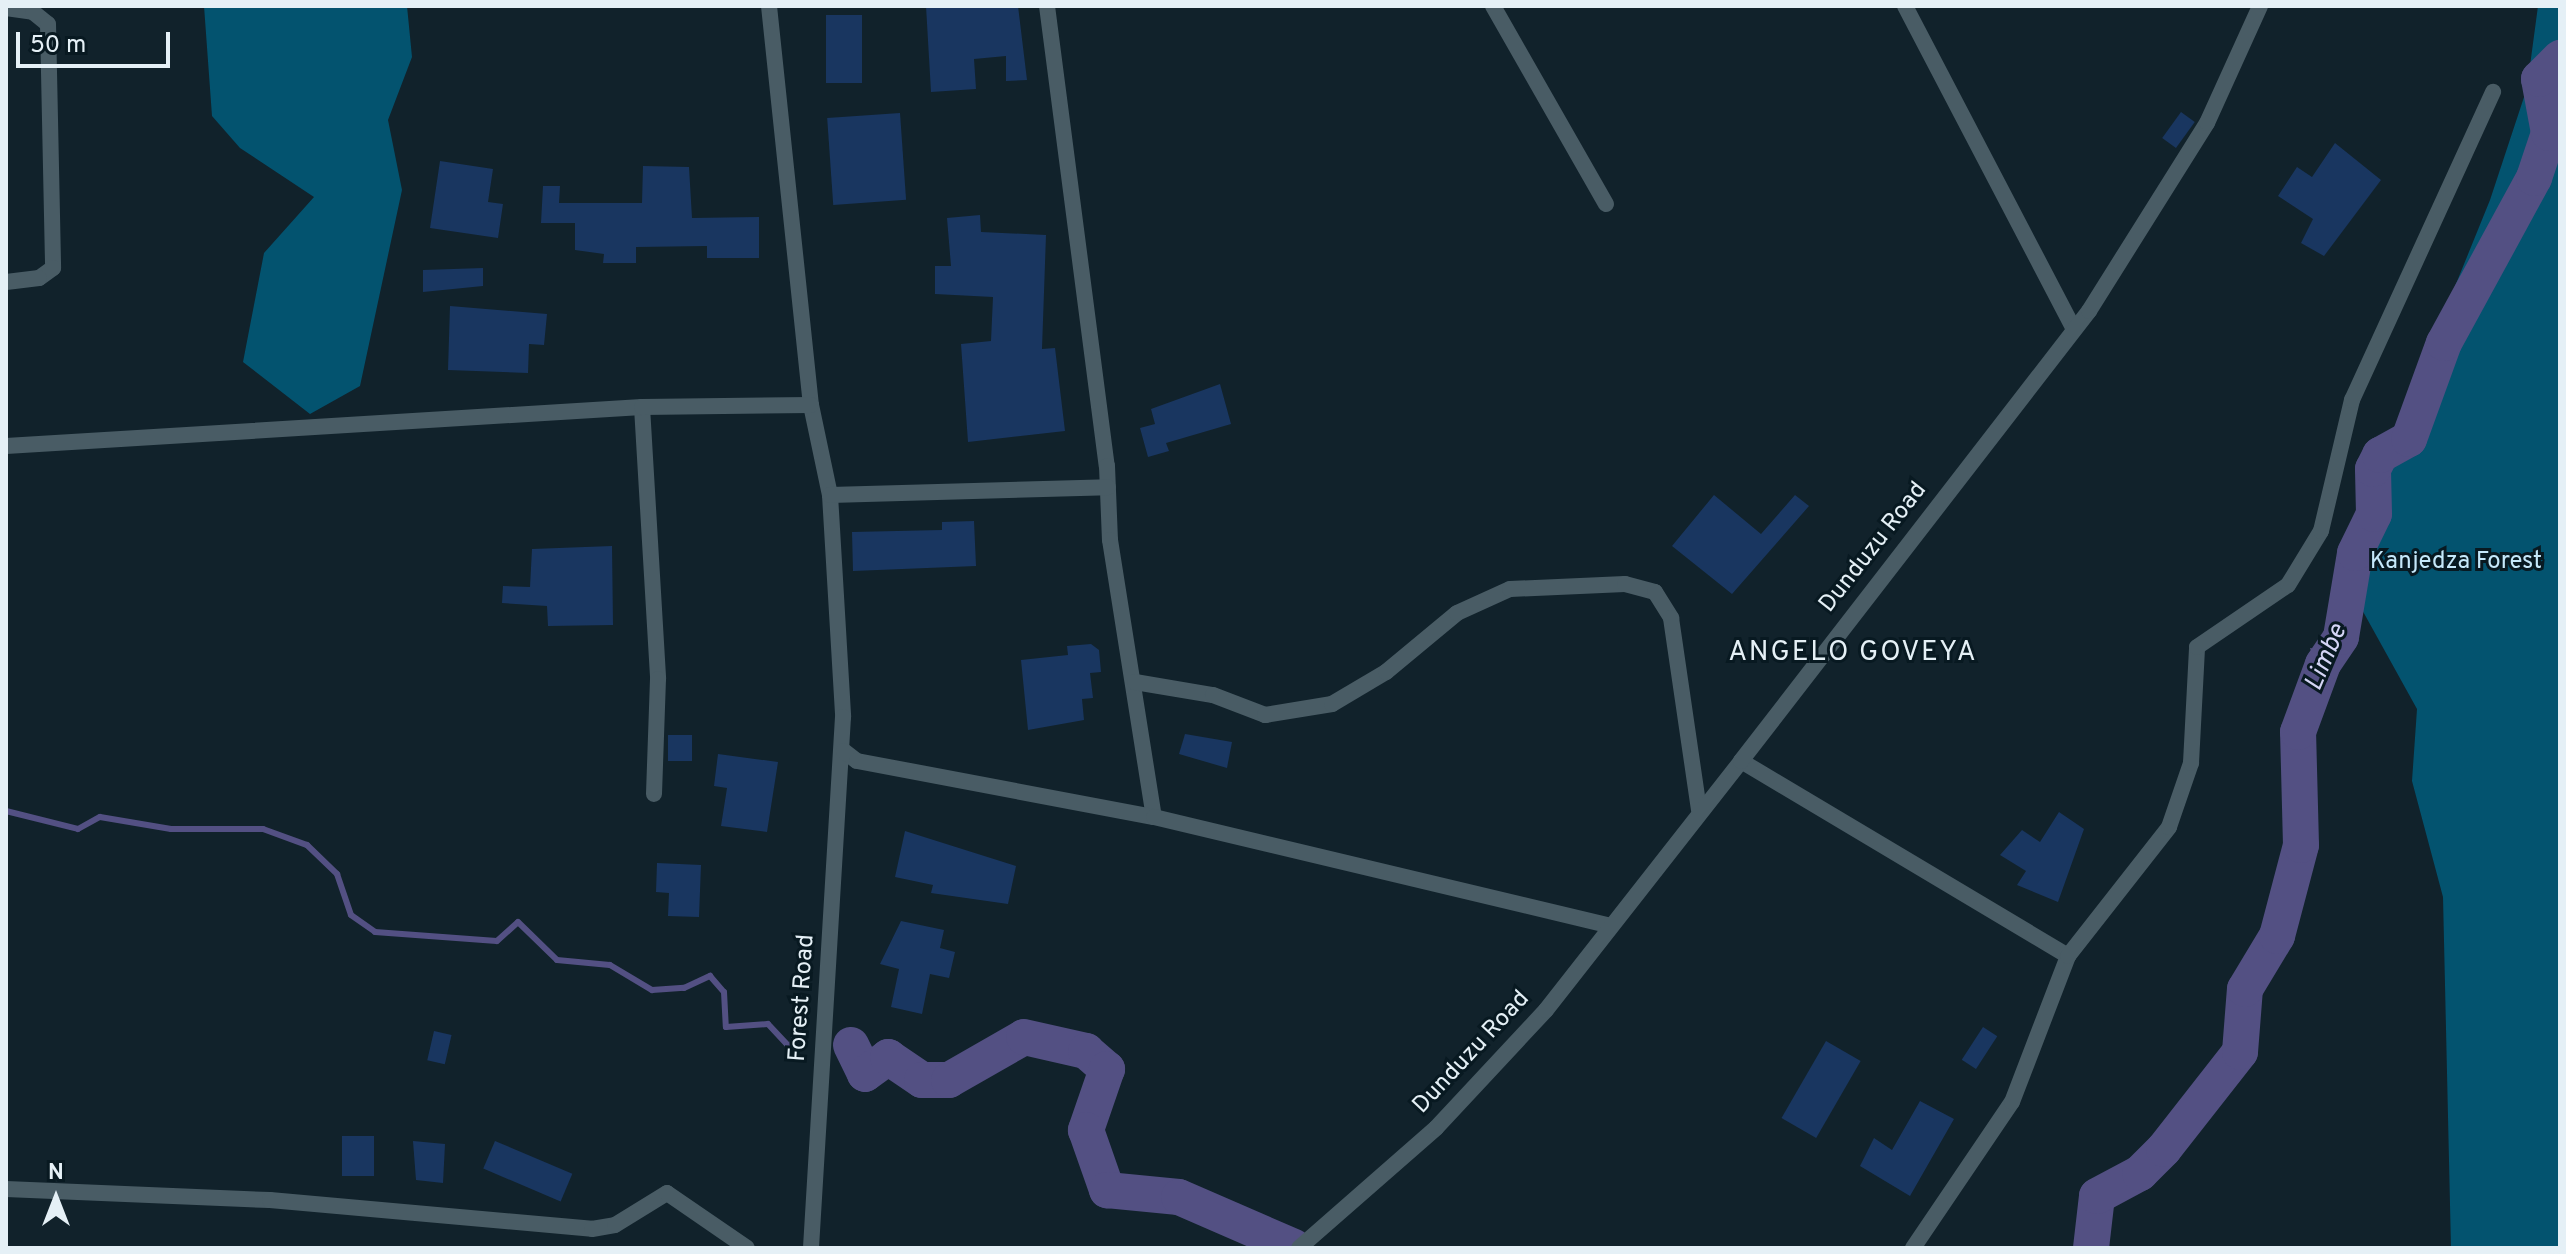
<!DOCTYPE html>
<html>
<head>
<meta charset="utf-8">
<style>
  body { margin:0 }
  #map { position:relative; width:2566px; height:1254px; overflow:hidden; background:#11222b; font-family:Overpass,sans-serif }
  div>[style] { position:absolute }
  [style*='--x'] { left:calc(var(--x)*1px); top:calc(var(--y)*1px); width:calc(var(--w)*1px); rotate:calc(var(--a)*1deg) }
  .forest>* { inset:0; background:#03536f }
  .water>* { inset:0; background:#535083 }
  .stream>* { height:6px; margin:-3px; padding:0 3px; transform-origin:3px; border-radius:3px; background:#535083 }
  .river>* { height:36px; margin:-18px; padding:0 18px; transform-origin:18px; border-radius:18px; background:#535083 }
  .building>* { inset:0; background:#193660; transform-origin:0 0 }
  .street>* { height:16px; margin:-8px; padding:0 8px; transform-origin:8px; border-radius:8px; background:#495c65 }
  span { translate:-50% -50%; white-space:nowrap; text-align:center; line-height:1.15; -webkit-text-stroke:6px #081921; paint-order:stroke }
  .street-label { font-size:24px; color:#e5f0f6 }
  .park-label { font-size:24px; color:#c5e8fa }
  .water-label { font-size:26px; color:#d4d5f5; font-style:italic }
  .quarter-label { font-size:28px; color:#e5f0f6; letter-spacing:2px }
  .frame { position:absolute; inset:0; border:8px solid #e5f0f6; pointer-events:none }
  .north { position:absolute; left:16px; top:1158px; width:80px; height:80px; -webkit-text-stroke:6px #081921; paint-order:stroke; rotate:0deg; font-size:22px; font-weight:700; line-height:32px; text-align:center; color:#e5f0f6 }
  .north::after { content:''; display:block; margin:auto; width:28px; height:36px; background:#e5f0f6; clip-path:polygon(50% 0,100% 100%,50% 72%,0 100%) }
  .scale { position:absolute; left:16px; top:32px; width:154px; height:36px; box-sizing:border-box; border:4px solid #e5f0f6; border-top:0; padding-left:10px; font-size:24px; line-height:28px; white-space:nowrap; color:#e5f0f6; -webkit-text-stroke:6px #081921; paint-order:stroke }
</style>
</head>
<body>
<div id="map">
  <div class="forest">
    <i style="clip-path:polygon(204px 6px,407px 6px,412px 57px,388px 120px,402px 190px,360px 386px,310px 414px,243px 362px,264px 253px,314px 197px,240px 148px,212px 116px)"></i>
    <i style="clip-path:polygon(2538px 6px,2560px 6px,2560px 1248px,2451px 1248px,2443px 897px,2412px 781px,2417px 709px,2340px 570px,2490px 200px,2527px 88px)"></i>
  </div>
  <div class="water">
    <i style="clip-path:polygon(2342px 628px,2338px 656px,2321px 661px,2330px 677px,2320px 678px,2310px 648px,2324px 650px,2320px 638px,2332px 647px,2328px 638px)"></i>
  </div>
  <div class="stream">
    <i style="--x:6;--y:811;--w:74;--a:14"></i>
    <i style="--x:78;--y:829;--w:25;--a:-29"></i>
    <i style="--x:100;--y:817;--w:72;--a:9.6"></i>
    <i style="--x:171;--y:829;--w:92;--a:0"></i>
    <i style="--x:263;--y:829;--w:47;--a:20"></i>
    <i style="--x:307;--y:845;--w:42;--a:44"></i>
    <i style="--x:337;--y:874;--w:43;--a:71.1"></i>
    <i style="--x:351;--y:915;--w:29;--a:35"></i>
    <i style="--x:375;--y:932;--w:122;--a:4.2"></i>
    <i style="--x:497;--y:941;--w:28;--a:-42"></i>
    <i style="--x:518;--y:922;--w:54;--a:44.3"></i>
    <i style="--x:557;--y:960;--w:53;--a:5.4"></i>
    <i style="--x:610;--y:965;--w:49;--a:30.8"></i>
    <i style="--x:652;--y:990;--w:32;--a:-4"></i>
    <i style="--x:684;--y:988;--w:29;--a:-25"></i>
    <i style="--x:710;--y:976;--w:21;--a:49"></i>
    <i style="--x:724;--y:992;--w:35;--a:87"></i>
    <i style="--x:726;--y:1027;--w:42;--a:-4.1"></i>
    <i style="--x:768;--y:1024;--w:33;--a:47"></i>
    <i style="--x:790;--y:1048;--w:21;--a:-65"></i>
  </div>
  <div class="river">
    <i style="--x:851;--y:1045;--w:32;--a:64"></i>
    <i style="--x:865;--y:1074;--w:29;--a:-36"></i>
    <i style="--x:888;--y:1057;--w:41;--a:34.1"></i>
    <i style="--x:922;--y:1080;--w:27;--a:0"></i>
    <i style="--x:949;--y:1080;--w:86;--a:-29.8"></i>
    <i style="--x:1024;--y:1037;--w:64;--a:12.7"></i>
    <i style="--x:1086;--y:1051;--w:28;--a:41"></i>
    <i style="--x:1107;--y:1069;--w:65;--a:109"></i>
    <i style="--x:1086;--y:1130;--w:64;--a:70.7"></i>
    <i style="--x:1107;--y:1190;--w:72;--a:5.6"></i>
    <i style="--x:1179;--y:1197;--w:125;--a:23.5"></i>
    <i style="--x:2091;--y:1248;--w:52;--a:-83.4"></i>
    <i style="--x:2097;--y:1196;--w:49;--a:-28.1"></i>
    <i style="--x:2140;--y:1173;--w:34;--a:-45"></i>
    <i style="--x:2164;--y:1149;--w:123;--a:-51.9"></i>
    <i style="--x:2240;--y:1052;--w:63;--a:-85.5"></i>
    <i style="--x:2245;--y:989;--w:62;--a:-58.9"></i>
    <i style="--x:2277;--y:936;--w:94;--a:-75.2"></i>
    <i style="--x:2301;--y:845;--w:113;--a:-91.5"></i>
    <i style="--x:2298;--y:732;--w:72;--a:-69.8"></i>
    <i style="--x:2323;--y:664;--w:32;--a:-56"></i>
    <i style="--x:2341;--y:637;--w:85;--a:-80.5"></i>
    <i style="--x:2355;--y:553;--w:43;--a:-64"></i>
    <i style="--x:2374;--y:514;--w:45;--a:-91.3"></i>
    <i style="--x:2373;--y:469;--w:16;--a:-63"></i>
    <i style="--x:2380;--y:455;--w:33;--a:-29"></i>
    <i style="--x:2409;--y:439;--w:102;--a:-70"></i>
    <i style="--x:2444;--y:343;--w:188;--a:-61.4"></i>
    <i style="--x:2534;--y:178;--w:47;--a:-71.6"></i>
    <i style="--x:2549;--y:133;--w:55;--a:-100.5"></i>
    <i style="--x:2539;--y:79;--w:30;--a:-45"></i>
  </div>
  <div class="building">
    <i style="clip-path:polygon(926px 6px,1018px 6px,1027px 80px,1006px 81px,1006px 56px,974px 59px,976px 89px,931px 92px)"></i>
    <i style="left:826px;top:15px;width:36px;height:68px"></i>
    <i style="left:2181px;top:112px;width:17px;height:32px;rotate:36deg"></i>
    <i style="left:900px;top:113px;width:87px;height:73px;rotate:86deg"></i>
    <i style="clip-path:polygon(2335px 143px,2381px 180px,2324px 256px,2301px 243px,2313px 219px,2278px 196px,2297px 167px,2312px 177px)"></i>
    <i style="clip-path:polygon(440px 161px,493px 169px,488px 202px,503px 204px,498px 238px,430px 228px)"></i>
    <i style="clip-path:polygon(643px 166px,689px 167px,692px 218px,759px 217px,759px 258px,707px 258px,707px 246px,636px 247px,636px 263px,603px 263px,604px 254px,575px 250px,575px 223px,541px 223px,543px 186px,560px 186px,559px 203px,642px 203px)"></i>
    <i style="clip-path:polygon(980px 215px,981px 232px,1046px 235px,1042px 349px,1055px 348px,1065px 431px,968px 442px,961px 344px,991px 341px,993px 297px,935px 294px,935px 266px,951px 266px,947px 218px)"></i>
    <i style="clip-path:polygon(483px 268px,483px 286px,423px 292px,423px 270px)"></i>
    <i style="clip-path:polygon(450px 306px,547px 314px,544px 345px,529px 344px,528px 373px,448px 370px)"></i>
    <i style="clip-path:polygon(1220px 384px,1231px 424px,1166px 443px,1169px 451px,1148px 457px,1140px 428px,1155px 424px,1151px 409px)"></i>
    <i style="clip-path:polygon(1714px 495px,1761px 534px,1795px 495px,1809px 506px,1732px 594px,1672px 546px)"></i>
    <i style="clip-path:polygon(974px 521px,976px 566px,853px 571px,852px 532px,942px 530px,942px 522px)"></i>
    <i style="clip-path:polygon(612px 546px,613px 625px,548px 626px,547px 606px,502px 603px,503px 586px,530px 587px,532px 549px)"></i>
    <i style="clip-path:polygon(1091px 644px,1099px 650px,1101px 672px,1090px 673px,1093px 698px,1082px 699px,1084px 720px,1028px 730px,1021px 660px,1068px 655px,1067px 646px)"></i>
    <i style="clip-path:polygon(1185px 734px,1232px 742px,1227px 768px,1179px 754px)"></i>
    <i style="left:668px;top:735px;width:24px;height:26px"></i>
    <i style="clip-path:polygon(718px 754px,778px 762px,767px 832px,721px 826px,727px 788px,714px 786px)"></i>
    <i style="clip-path:polygon(2059px 812px,2084px 829px,2058px 902px,2017px 885px,2026px 871px,2000px 855px,2022px 830px,2040px 842px)"></i>
    <i style="clip-path:polygon(905px 831px,1016px 866px,1008px 904px,931px 893px,933px 885px,895px 877px)"></i>
    <i style="clip-path:polygon(657px 863px,701px 865px,699px 917px,668px 916px,669px 893px,656px 892px)"></i>
    <i style="clip-path:polygon(901px 921px,944px 930px,940px 948px,955px 952px,949px 978px,930px 974px,922px 1014px,891px 1007px,899px 969px,880px 964px)"></i>
    <i style="left:1983px;top:1027px;width:17px;height:39px;rotate:33deg"></i>
    <i style="left:434px;top:1031px;width:18px;height:30px;rotate:13deg"></i>
    <i style="left:1826px;top:1041px;width:40px;height:89px;rotate:30deg"></i>
    <i style="clip-path:polygon(1920px 1101px,1954px 1119px,1910px 1196px,1860px 1166px,1874px 1138px,1892px 1150px)"></i>
    <i style="left:374px;top:1136px;width:40px;height:32px;rotate:90deg"></i>
    <i style="clip-path:polygon(413px 1141px,445px 1144px,443px 1183px,416px 1180px)"></i>
    <i style="left:495px;top:1141px;width:84px;height:30px;rotate:23deg"></i>
  </div>
  <div class="street">
    <i style="--x:769;--y:6;--w:401;--a:84"></i>
    <i style="--x:811;--y:405;--w:92;--a:78.1"></i>
    <i style="--x:830;--y:495;--w:222;--a:86.6"></i>
    <i style="--x:843;--y:717;--w:532;--a:93.45"></i>
    <i style="--x:1047;--y:6;--w:464;--a:82.6"></i>
    <i style="--x:1107;--y:466;--w:74;--a:87.7"></i>
    <i style="--x:1110;--y:540;--w:280;--a:81"></i>
    <i style="--x:1493;--y:6;--w:228;--a:60.3"></i>
    <i style="--x:1905;--y:6;--w:363;--a:62.4"></i>
    <i style="--x:6;--y:8;--w:27;--a:8"></i>
    <i style="--x:33;--y:12;--w:19;--a:39"></i>
    <i style="--x:48;--y:24;--w:244;--a:88.8"></i>
    <i style="--x:53;--y:268;--w:17;--a:144"></i>
    <i style="--x:39;--y:278;--w:33;--a:173"></i>
    <i style="--x:642;--y:407;--w:272;--a:86.6"></i>
    <i style="--x:658;--y:679;--w:115;--a:92"></i>
    <i style="--x:6;--y:446;--w:637;--a:-3.51"></i>
    <i style="--x:642;--y:407;--w:169;--a:-0.7"></i>
    <i style="--x:830;--y:495;--w:278;--a:-1.6"></i>
    <i style="--x:1135;--y:682;--w:79;--a:9.5"></i>
    <i style="--x:1213;--y:695;--w:56;--a:21"></i>
    <i style="--x:1265;--y:715;--w:68;--a:-9.3"></i>
    <i style="--x:1332;--y:704;--w:63;--a:-30.7"></i>
    <i style="--x:1386;--y:672;--w:92;--a:-39.7"></i>
    <i style="--x:1457;--y:613;--w:58;--a:-24.4"></i>
    <i style="--x:1510;--y:589;--w:115;--a:-2.5"></i>
    <i style="--x:1625;--y:584;--w:31;--a:15"></i>
    <i style="--x:1655;--y:592;--w:31;--a:58"></i>
    <i style="--x:1671;--y:618;--w:194;--a:81.7"></i>
    <i style="--x:844;--y:751;--w:16;--a:38"></i>
    <i style="--x:857;--y:761;--w:302;--a:10.7"></i>
    <i style="--x:1154;--y:817;--w:469;--a:13.4"></i>
    <i style="--x:1741;--y:761;--w:381;--a:30.8"></i>
    <i style="--x:6;--y:1189;--w:264;--a:2.4"></i>
    <i style="--x:270;--y:1200;--w:323;--a:5.1"></i>
    <i style="--x:592;--y:1229;--w:23;--a:-10"></i>
    <i style="--x:615;--y:1225;--w:61;--a:-31.6"></i>
    <i style="--x:667;--y:1193;--w:97;--a:34.5"></i>
    <i style="--x:1299;--y:1248;--w:182;--a:-41.2"></i>
    <i style="--x:1436;--y:1128;--w:161;--a:-47"></i>
    <i style="--x:1546;--y:1010;--w:316;--a:-51.9"></i>
    <i style="--x:1741;--y:761;--w:569;--a:-52.28"></i>
    <i style="--x:2089;--y:311;--w:222;--a:-57.9"></i>
    <i style="--x:2207;--y:123;--w:128;--a:-65.6"></i>
    <i style="--x:1913;--y:1248;--w:176;--a:-55.9"></i>
    <i style="--x:2012;--y:1102;--w:156;--a:-69"></i>
    <i style="--x:2068;--y:956;--w:164;--a:-51.9"></i>
    <i style="--x:2169;--y:827;--w:68;--a:-71"></i>
    <i style="--x:2191;--y:763;--w:116;--a:-87"></i>
    <i style="--x:2197;--y:647;--w:110;--a:-34.3"></i>
    <i style="--x:2288;--y:585;--w:63;--a:-58.6"></i>
    <i style="--x:2321;--y:531;--w:135;--a:-76.7"></i>
    <i style="--x:2352;--y:400;--w:339;--a:-65.4"></i>
  </div>
  <div class="street-label">
    <span style="left:1874px;top:548px;rotate:-52deg">Dunduzu Road</span>
    <span style="left:803px;top:998px;rotate:-86deg">Forest Road</span>
    <span style="left:1472px;top:1053px;rotate:-47deg">Dunduzu Road</span>
  </div>
  <div class="park-label">
    <span style="left:2456px;top:563px">Kanjedza Forest</span>
  </div>
  <div class="water-label">
    <span style="left:2327px;top:658px;rotate:-67deg">Limbe</span>
  </div>
  <div class="quarter-label">
    <span style="left:1853px;top:653px">ANGELO GOVEYA</span>
  </div>
  <div class="frame"></div>
  <div class="north">N</div>
  <div class="scale">50 m</div>
</div>
</body>
</html>
